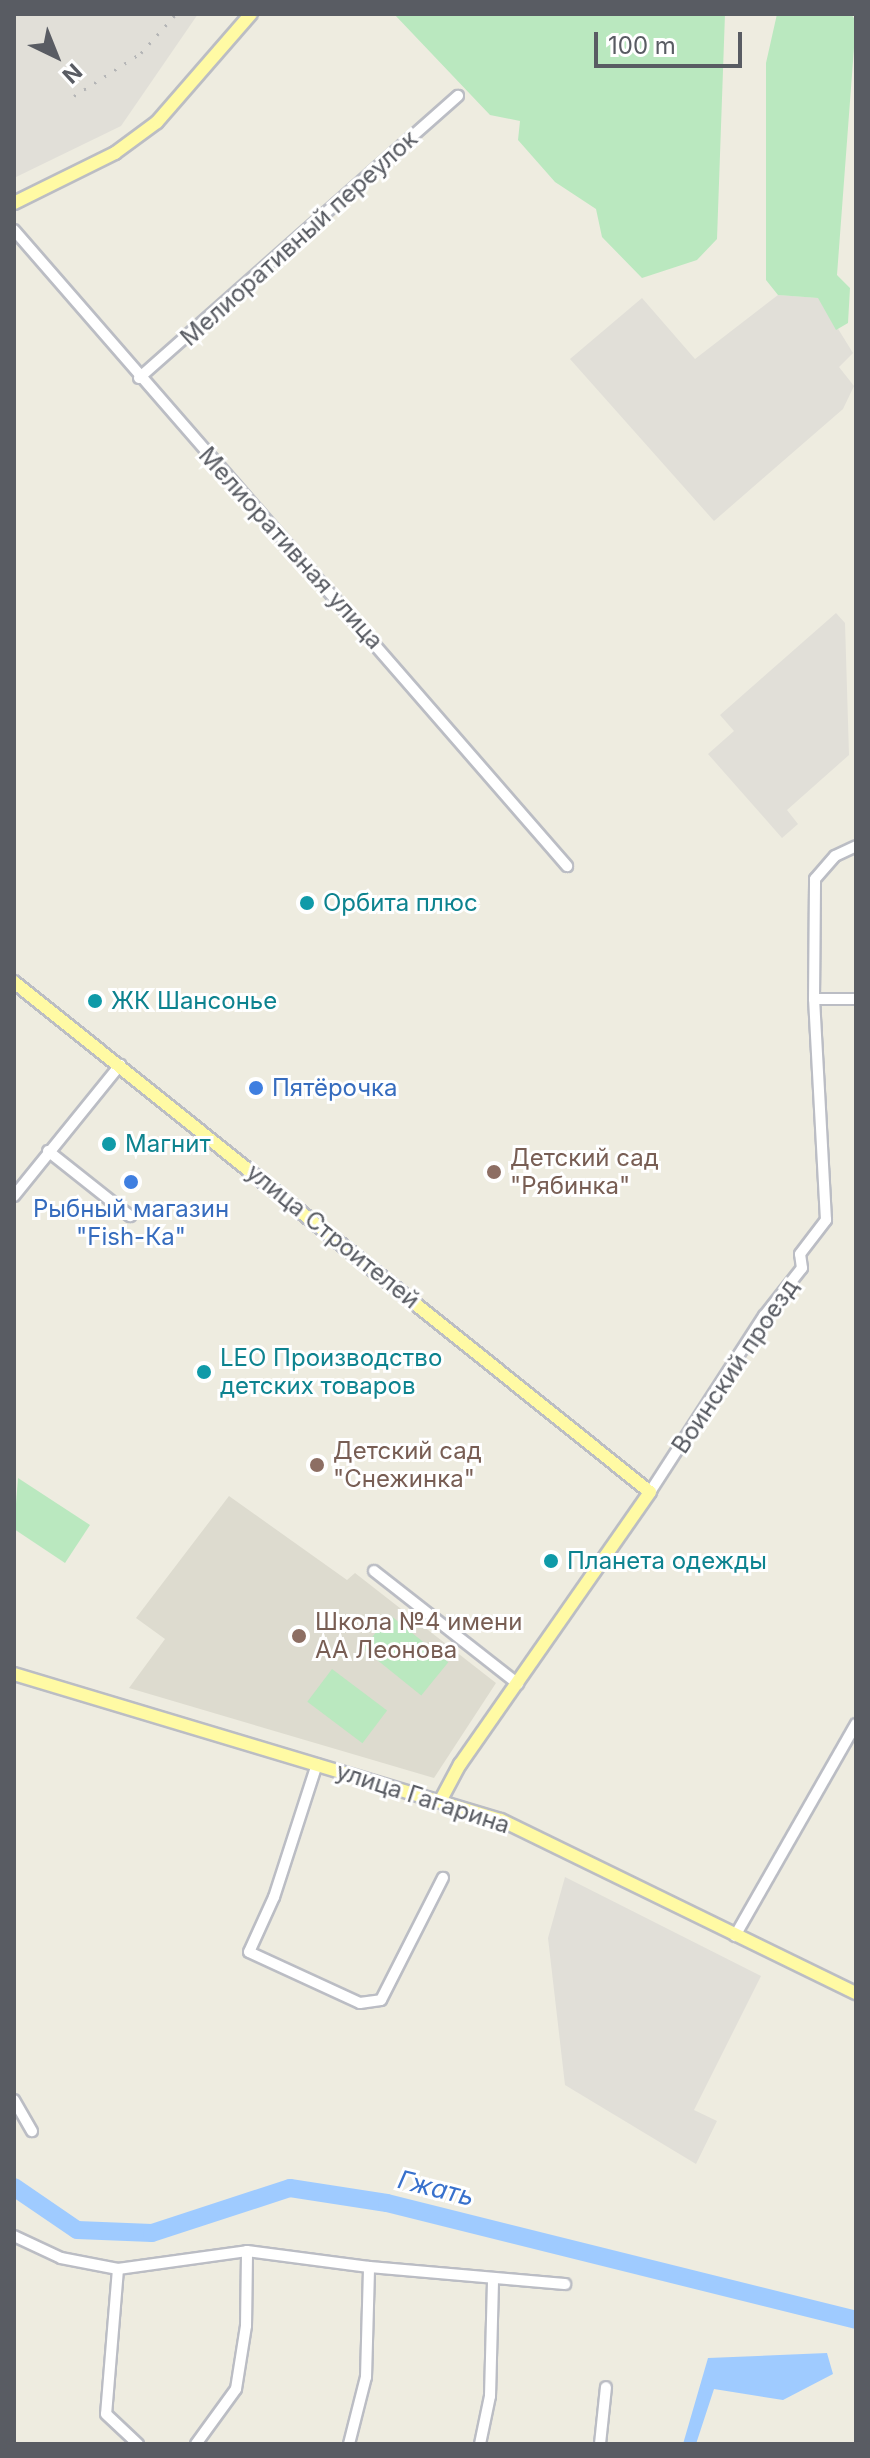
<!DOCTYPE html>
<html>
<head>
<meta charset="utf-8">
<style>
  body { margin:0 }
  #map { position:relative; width:870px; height:2458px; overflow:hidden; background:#eeece0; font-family:Inter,sans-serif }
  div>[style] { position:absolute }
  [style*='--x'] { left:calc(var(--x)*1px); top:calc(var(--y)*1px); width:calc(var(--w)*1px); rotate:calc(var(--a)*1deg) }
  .industrial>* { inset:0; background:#e1dfd8 }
  .education>* { inset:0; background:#dddbcf }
  .green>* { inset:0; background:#bae8bf; transform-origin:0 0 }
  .water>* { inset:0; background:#9fcbff }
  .river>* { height:18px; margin:-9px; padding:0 9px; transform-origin:9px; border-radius:9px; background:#9fcbff }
  .roads { filter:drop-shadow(2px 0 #bbbdc4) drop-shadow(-2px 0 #bbbdc4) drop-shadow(0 2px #bbbdc4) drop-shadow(0 -2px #bbbdc4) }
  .minor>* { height:10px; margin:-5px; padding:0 5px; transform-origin:5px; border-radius:5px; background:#fff }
  .major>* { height:12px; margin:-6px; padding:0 6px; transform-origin:6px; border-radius:6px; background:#fffaa4 }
  .rail>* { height:3px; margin-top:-1.5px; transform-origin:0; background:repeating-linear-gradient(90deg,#b4b5b6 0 2px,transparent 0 12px) }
  .dots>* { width:22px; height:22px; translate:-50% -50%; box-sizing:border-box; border:4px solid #fff; border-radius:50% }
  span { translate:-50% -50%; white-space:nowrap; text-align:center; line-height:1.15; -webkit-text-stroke:6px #fff; paint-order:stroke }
  .street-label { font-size:24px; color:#595c63 }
  .culture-label { font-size:24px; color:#0d838f }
  .left { translate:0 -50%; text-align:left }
  .shop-label { font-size:24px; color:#366cbe }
  .education-label { font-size:24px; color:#785e54 }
  .water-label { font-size:26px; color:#3871cc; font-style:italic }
  .frame { position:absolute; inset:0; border:16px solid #595c63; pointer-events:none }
  .north { position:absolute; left:16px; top:16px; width:80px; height:80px; -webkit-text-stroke:6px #fff; paint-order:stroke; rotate:137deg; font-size:22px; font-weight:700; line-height:32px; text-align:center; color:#595c63 }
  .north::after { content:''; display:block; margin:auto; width:28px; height:36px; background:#595c63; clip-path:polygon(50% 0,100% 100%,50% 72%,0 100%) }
  .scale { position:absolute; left:594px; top:32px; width:148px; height:36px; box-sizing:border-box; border:4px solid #595c63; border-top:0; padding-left:10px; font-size:24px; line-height:28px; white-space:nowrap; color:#595c63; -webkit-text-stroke:6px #fff; paint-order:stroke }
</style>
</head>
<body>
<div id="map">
  <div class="industrial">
    <i style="clip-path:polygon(14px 14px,198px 14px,121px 126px,14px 178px)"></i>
    <i style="clip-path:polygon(778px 295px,819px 298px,853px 353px,839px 367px,854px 386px,843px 409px,714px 521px,570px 359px,642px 298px,695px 359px)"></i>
    <i style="clip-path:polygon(836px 613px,845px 623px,849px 755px,787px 810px,798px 824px,782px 838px,708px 754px,734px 731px,720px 715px)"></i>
    <i style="clip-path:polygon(565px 1877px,761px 1976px,694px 2110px,717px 2121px,696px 2164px,565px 2085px,548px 1938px)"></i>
  </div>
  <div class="education">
    <i style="clip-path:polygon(229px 1496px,347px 1580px,355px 1573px,496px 1683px,434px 1778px,129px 1688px,165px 1639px,136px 1618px)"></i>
  </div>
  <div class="green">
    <i style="clip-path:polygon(394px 14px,725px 14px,717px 239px,697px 260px,642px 278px,602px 237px,596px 209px,555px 182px,518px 140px,520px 121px,490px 115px)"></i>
    <i style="clip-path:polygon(777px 14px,851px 14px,856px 21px,837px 275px,850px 288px,848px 323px,836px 330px,818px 298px,778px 295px,766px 280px,766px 63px)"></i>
    <i style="clip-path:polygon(18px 1478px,90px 1525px,65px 1563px,14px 1529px)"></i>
    <i style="left:390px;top:1615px;width:75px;height:43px;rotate:39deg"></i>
    <i style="left:332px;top:1669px;width:69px;height:41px;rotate:37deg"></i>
  </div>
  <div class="water">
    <i style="clip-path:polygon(827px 2353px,833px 2374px,783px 2400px,714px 2389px,696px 2444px,683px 2444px,708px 2358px)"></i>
  </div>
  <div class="river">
    <i style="--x:14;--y:2187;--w:76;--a:34.3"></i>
    <i style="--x:77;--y:2230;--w:75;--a:2.3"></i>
    <i style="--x:152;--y:2233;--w:145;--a:-18.1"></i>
    <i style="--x:290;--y:2188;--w:98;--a:8.8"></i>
    <i style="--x:387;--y:2203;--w:483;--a:14"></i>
  </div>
  <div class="roads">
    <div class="minor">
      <i style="--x:14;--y:230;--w:843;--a:48.99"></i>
      <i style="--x:139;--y:378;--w:426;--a:-41.5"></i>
      <i style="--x:814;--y:999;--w:42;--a:0"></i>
      <i style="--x:48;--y:1151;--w:105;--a:38.4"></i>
      <i style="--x:14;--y:1196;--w:169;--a:-51"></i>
      <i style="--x:650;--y:1492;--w:210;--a:-57.1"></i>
      <i style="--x:764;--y:1316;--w:61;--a:-51.6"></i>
      <i style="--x:802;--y:1268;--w:14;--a:-98"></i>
      <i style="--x:800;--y:1254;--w:43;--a:-52.6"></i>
      <i style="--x:826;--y:1220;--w:221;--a:-93.1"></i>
      <i style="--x:814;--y:999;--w:120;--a:-89.5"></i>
      <i style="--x:815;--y:879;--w:30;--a:-49"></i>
      <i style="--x:835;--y:856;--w:23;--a:-25"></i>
      <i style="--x:374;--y:1571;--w:183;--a:38.1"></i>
      <i style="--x:317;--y:1764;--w:140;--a:107.9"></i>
      <i style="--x:274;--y:1897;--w:60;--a:114.4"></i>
      <i style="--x:249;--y:1952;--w:122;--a:24.7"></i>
      <i style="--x:360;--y:2003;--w:21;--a:-8"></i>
      <i style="--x:381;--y:2000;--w:137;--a:-63.1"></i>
      <i style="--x:735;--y:1936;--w:244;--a:-60.3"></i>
      <i style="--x:14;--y:2100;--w:36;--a:60"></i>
      <i style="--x:14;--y:2236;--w:52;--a:25.1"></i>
      <i style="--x:61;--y:2258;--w:58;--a:10.9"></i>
      <i style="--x:118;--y:2269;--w:130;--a:-7.9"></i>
      <i style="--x:247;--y:2251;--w:123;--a:7.5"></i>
      <i style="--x:118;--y:2269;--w:145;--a:94.7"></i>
      <i style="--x:106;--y:2414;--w:44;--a:43.2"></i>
      <i style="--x:196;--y:2444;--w:68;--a:-54"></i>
      <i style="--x:236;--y:2389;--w:64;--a:-81"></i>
      <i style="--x:246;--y:2326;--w:75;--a:-89.2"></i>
      <i style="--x:349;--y:2444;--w:69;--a:-75.8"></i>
      <i style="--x:366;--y:2377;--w:110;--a:-88.4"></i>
      <i style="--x:369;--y:2267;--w:197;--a:5"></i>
      <i style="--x:480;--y:2444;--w:49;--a:-78.2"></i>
      <i style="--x:490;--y:2396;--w:117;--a:-88.5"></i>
      <i style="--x:600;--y:2444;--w:57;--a:-84"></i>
    </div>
    <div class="major">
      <i style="--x:14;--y:203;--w:113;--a:-26.3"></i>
      <i style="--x:115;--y:153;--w:52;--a:-36.4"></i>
      <i style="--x:157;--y:122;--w:143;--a:-49"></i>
      <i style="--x:14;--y:982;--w:815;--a:38.73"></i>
      <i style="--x:650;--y:1492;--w:332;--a:124.9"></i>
      <i style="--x:460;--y:1764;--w:38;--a:118"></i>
      <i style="--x:14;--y:1674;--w:508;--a:16.69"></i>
      <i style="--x:501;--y:1820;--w:395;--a:26"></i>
    </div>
  </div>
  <div class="rail">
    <i style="--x:74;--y:96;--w:80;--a:-32.7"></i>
    <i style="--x:141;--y:53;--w:52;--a:-48.1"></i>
  </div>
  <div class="dots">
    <i style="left:307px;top:903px;background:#0f9aa8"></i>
    <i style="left:95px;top:1001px;background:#0f9aa8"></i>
    <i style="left:256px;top:1088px;background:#3f7fe0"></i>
    <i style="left:109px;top:1144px;background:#0f9aa8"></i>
    <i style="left:494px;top:1172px;background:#8d6e63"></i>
    <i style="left:131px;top:1182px;background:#3f7fe0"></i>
    <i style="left:204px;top:1372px;background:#0f9aa8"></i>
    <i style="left:317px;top:1465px;background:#8d6e63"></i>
    <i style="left:551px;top:1561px;background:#0f9aa8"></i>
    <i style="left:299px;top:1636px;background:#8d6e63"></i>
  </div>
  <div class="street-label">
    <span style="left:299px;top:238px;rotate:-42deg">Мелиоративный переулок</span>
    <span style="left:291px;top:548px;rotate:48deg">Мелиоративная улица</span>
    <span style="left:333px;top:1236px;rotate:39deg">улица Строителей</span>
    <span style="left:735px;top:1366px;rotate:-56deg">Воинский проезд</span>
    <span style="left:423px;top:1798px;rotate:18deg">улица Гагарина</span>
  </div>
  <div class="culture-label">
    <span class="left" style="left:323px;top:903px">Орбита плюс</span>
    <span class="left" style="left:111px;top:1001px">ЖК Шансонье</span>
    <span class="left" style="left:125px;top:1144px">Магнит</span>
    <span class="left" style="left:220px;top:1372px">LEO Производство<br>детских товаров</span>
    <span class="left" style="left:567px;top:1561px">Планета одежды</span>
  </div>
  <div class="shop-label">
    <span class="left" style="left:272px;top:1088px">Пятёрочка</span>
    <span style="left:131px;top:1223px">Рыбный магазин<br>"Fish-Ка"</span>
  </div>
  <div class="education-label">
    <span class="left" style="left:510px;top:1172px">Детский сад<br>"Рябинка"</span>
    <span class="left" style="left:333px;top:1465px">Детский сад<br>"Снежинка"</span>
    <span class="left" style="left:315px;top:1636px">Школа №4 имени<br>АА Леонова</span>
  </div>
  <div class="water-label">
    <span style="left:436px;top:2188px;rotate:14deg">Гжать</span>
  </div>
  <div class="frame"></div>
  <div class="north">N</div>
  <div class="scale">100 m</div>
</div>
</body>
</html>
